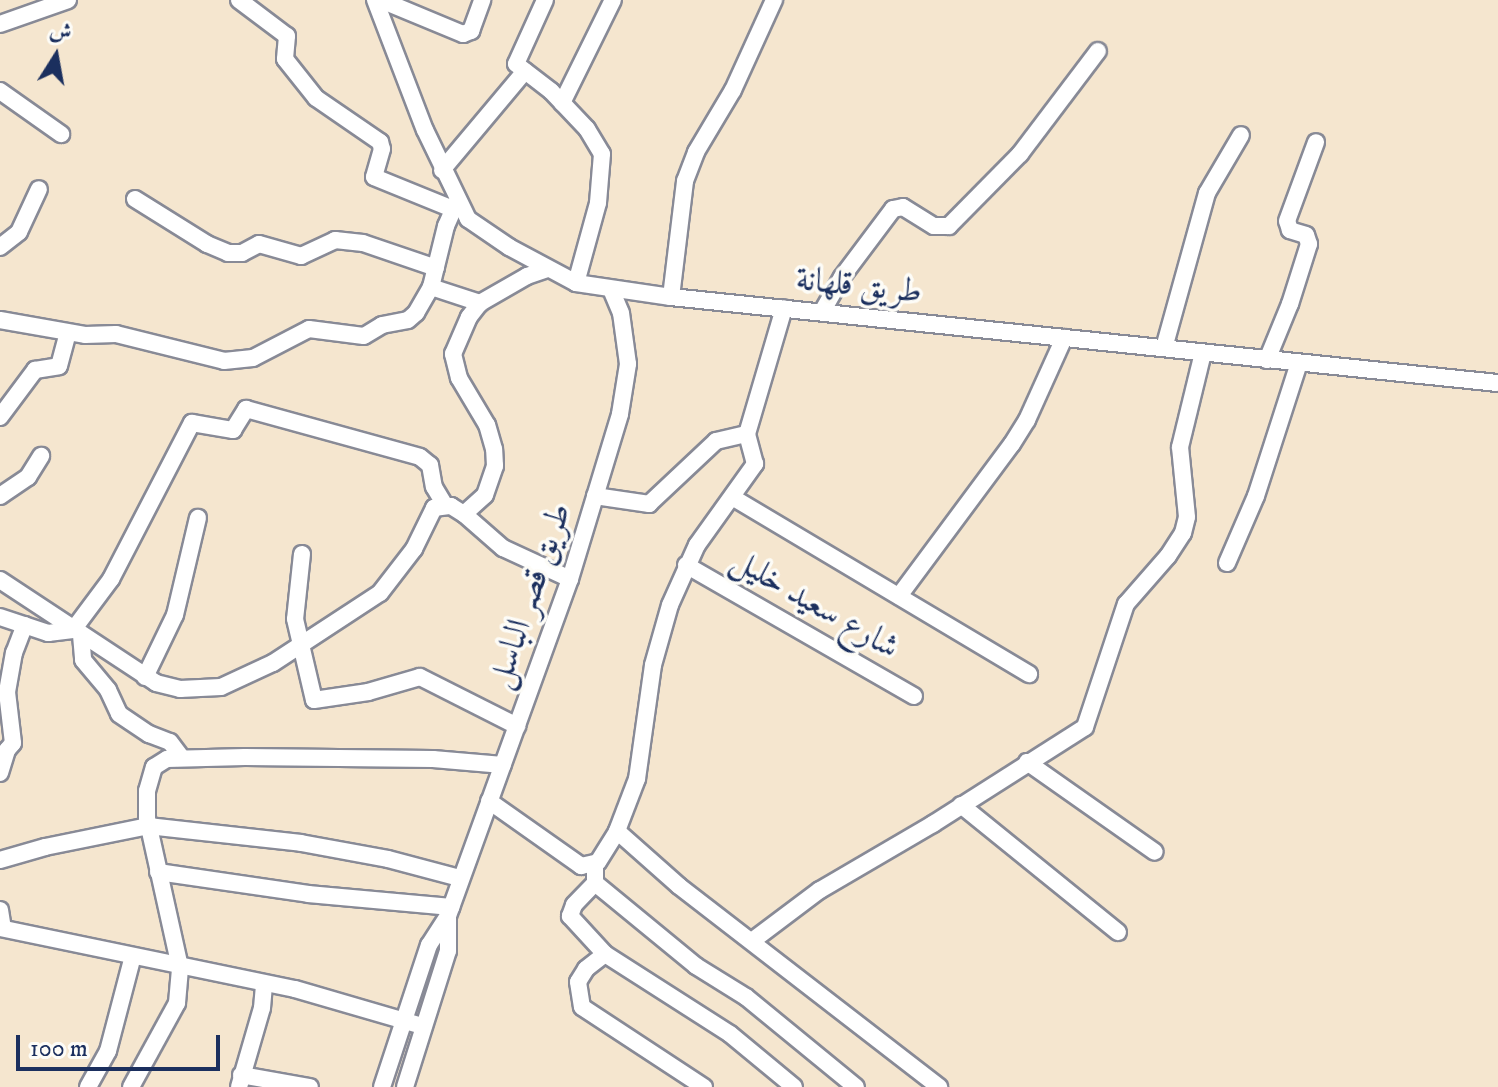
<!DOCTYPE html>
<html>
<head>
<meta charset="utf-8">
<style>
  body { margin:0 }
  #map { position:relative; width:1498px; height:1087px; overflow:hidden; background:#f5e6cf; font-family:"IM FELL DW Pica",Amiri,serif }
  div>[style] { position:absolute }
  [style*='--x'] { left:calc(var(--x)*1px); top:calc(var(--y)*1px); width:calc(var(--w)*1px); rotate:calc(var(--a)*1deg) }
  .roads { filter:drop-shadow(2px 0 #888a96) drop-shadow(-2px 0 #888a96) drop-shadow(0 2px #888a96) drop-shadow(0 -2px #888a96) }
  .minor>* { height:16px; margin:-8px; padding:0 8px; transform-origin:8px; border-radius:8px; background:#fff }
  span { translate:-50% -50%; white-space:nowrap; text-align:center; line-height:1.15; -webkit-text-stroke:7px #fdfcf7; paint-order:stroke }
  .street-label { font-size:34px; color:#1b2f5e }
  .north { position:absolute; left:16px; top:16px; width:80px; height:80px; -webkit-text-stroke:6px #fdfcf7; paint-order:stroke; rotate:11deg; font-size:22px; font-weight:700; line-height:32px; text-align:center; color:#1b2f5e }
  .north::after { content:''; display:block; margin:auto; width:28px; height:36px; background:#1b2f5e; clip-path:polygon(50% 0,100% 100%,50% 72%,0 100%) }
  .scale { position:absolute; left:16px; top:1035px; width:204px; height:36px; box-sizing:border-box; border:4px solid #1b2f5e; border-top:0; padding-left:10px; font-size:24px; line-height:28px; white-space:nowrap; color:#1b2f5e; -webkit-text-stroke:6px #fdfcf7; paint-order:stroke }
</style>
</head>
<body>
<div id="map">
  <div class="roads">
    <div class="minor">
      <i style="--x:239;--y:0;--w:60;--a:36.9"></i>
      <i style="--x:287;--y:36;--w:23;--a:95"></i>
      <i style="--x:285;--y:59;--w:50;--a:51.5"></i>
      <i style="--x:316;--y:98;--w:78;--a:34.5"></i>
      <i style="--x:380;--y:142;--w:7;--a:74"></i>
      <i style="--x:382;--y:149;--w:29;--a:106"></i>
      <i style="--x:374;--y:177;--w:85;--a:22.1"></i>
      <i style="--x:375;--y:0;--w:139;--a:69"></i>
      <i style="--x:425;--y:130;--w:99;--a:64.2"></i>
      <i style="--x:468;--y:219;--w:50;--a:34.3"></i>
      <i style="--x:509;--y:247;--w:76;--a:28.2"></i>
      <i style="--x:576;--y:283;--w:96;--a:8.4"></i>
      <i style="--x:671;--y:297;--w:831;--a:5.94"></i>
      <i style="--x:381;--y:0;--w:89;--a:22.5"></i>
      <i style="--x:463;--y:34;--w:9;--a:-21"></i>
      <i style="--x:471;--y:31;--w:33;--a:-70"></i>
      <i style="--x:545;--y:0;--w:70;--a:114.4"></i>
      <i style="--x:516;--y:64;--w:44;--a:37.6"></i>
      <i style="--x:551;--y:91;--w:52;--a:46.5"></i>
      <i style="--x:587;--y:129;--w:29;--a:59"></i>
      <i style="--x:602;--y:154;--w:49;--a:94.7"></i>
      <i style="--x:598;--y:203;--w:83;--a:105.4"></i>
      <i style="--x:0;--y:24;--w:72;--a:-19.4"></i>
      <i style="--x:0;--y:91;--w:75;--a:35.2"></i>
      <i style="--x:562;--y:103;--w:115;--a:-63.7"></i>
      <i style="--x:442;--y:170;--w:129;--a:-50"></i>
      <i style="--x:135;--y:199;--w:85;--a:32"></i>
      <i style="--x:207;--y:244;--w:23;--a:23"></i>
      <i style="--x:228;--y:253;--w:14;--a:0"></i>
      <i style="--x:242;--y:253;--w:19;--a:-28"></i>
      <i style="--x:259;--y:244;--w:44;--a:15.9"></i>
      <i style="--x:301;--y:256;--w:38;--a:-25"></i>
      <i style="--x:335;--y:240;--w:28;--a:6"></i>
      <i style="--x:363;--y:243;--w:77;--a:18.9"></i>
      <i style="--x:0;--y:247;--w:24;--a:-38"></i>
      <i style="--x:19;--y:232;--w:47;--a:-65.1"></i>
      <i style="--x:431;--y:287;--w:52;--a:18.1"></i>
      <i style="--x:671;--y:297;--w:117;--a:-83.1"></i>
      <i style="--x:685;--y:181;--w:31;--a:-69"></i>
      <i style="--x:696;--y:152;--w:72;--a:-59.2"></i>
      <i style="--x:733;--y:90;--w:99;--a:-65.5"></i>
      <i style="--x:822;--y:312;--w:40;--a:-60.3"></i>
      <i style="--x:842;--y:277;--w:85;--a:-53.1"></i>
      <i style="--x:893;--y:209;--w:10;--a:-11"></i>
      <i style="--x:903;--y:207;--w:36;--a:32"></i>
      <i style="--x:934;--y:226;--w:15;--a:0"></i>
      <i style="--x:949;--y:226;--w:101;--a:-45.4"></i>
      <i style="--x:1020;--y:154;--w:129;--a:-52.9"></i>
      <i style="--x:0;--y:320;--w:86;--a:10"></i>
      <i style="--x:85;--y:335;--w:31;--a:-2"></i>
      <i style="--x:116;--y:334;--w:111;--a:14"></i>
      <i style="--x:224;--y:361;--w:29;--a:-6"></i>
      <i style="--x:253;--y:358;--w:63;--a:-27.4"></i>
      <i style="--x:309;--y:329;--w:55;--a:7.3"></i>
      <i style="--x:364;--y:336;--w:21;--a:-31"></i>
      <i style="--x:382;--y:325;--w:26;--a:-11"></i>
      <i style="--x:408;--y:320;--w:11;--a:-41"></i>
      <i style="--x:416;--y:313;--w:30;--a:-60"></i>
      <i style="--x:431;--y:287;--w:63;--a:-76.2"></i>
      <i style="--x:446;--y:226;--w:27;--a:-66"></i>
      <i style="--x:1164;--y:348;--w:161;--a:-74.5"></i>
      <i style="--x:1207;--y:193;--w:67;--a:-59.6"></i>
      <i style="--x:1267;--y:360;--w:61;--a:-67.7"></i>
      <i style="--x:1290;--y:304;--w:63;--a:-72.4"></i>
      <i style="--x:1309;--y:244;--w:9;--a:-108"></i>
      <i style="--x:1306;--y:235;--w:17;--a:-163"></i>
      <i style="--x:1290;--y:230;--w:9;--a:-108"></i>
      <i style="--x:1287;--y:221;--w:84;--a:-69.8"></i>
      <i style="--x:0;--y:417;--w:59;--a:-53.3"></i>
      <i style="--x:35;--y:370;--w:24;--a:-9"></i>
      <i style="--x:59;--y:366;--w:34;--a:-75"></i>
      <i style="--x:0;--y:496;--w:34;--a:-34"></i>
      <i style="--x:28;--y:477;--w:25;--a:-58"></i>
      <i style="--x:595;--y:496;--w:55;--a:8.4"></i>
      <i style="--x:649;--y:504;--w:92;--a:-43.2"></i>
      <i style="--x:716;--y:441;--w:32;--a:-13"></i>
      <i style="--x:732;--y:497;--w:346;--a:30.8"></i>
      <i style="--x:464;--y:514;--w:52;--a:41.1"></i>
      <i style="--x:503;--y:548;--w:74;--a:24.8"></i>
      <i style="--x:302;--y:554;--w:65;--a:96.1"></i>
      <i style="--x:295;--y:619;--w:83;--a:76.8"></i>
      <i style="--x:314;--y:700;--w:55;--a:-8.4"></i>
      <i style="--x:368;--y:692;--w:54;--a:-16.1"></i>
      <i style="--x:420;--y:677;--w:109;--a:26.8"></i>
      <i style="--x:1227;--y:563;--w:73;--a:-66.6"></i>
      <i style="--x:1256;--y:496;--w:140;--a:-72.1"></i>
      <i style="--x:686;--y:565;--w:263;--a:29.9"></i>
      <i style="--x:0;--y:580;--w:187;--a:33.4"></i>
      <i style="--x:156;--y:683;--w:25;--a:14"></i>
      <i style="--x:180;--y:689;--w:41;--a:-2.8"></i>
      <i style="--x:221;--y:687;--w:57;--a:-24.8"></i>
      <i style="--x:273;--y:663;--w:128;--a:-33.2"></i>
      <i style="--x:380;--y:593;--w:56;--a:-52.3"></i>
      <i style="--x:414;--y:549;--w:46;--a:-64"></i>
      <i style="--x:434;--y:508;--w:17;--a:-7"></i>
      <i style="--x:451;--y:506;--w:15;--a:32"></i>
      <i style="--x:464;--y:514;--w:28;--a:-42"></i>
      <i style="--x:485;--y:495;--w:31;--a:-71"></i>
      <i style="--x:495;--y:466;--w:17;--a:-93"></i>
      <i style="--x:494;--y:449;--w:25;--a:-106"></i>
      <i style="--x:487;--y:425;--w:55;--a:-120.8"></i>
      <i style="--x:459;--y:378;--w:25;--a:-104"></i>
      <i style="--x:453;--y:354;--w:40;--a:-66.6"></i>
      <i style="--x:469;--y:317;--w:18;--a:-52"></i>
      <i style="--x:480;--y:303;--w:54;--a:-29.9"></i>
      <i style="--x:527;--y:276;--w:21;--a:-19"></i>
      <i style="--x:899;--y:596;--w:189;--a:-53.4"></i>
      <i style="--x:1012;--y:444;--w:28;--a:-58"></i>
      <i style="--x:1027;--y:420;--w:90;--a:-65.7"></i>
      <i style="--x:0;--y:617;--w:51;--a:18.4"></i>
      <i style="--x:48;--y:633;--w:25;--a:-7"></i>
      <i style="--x:73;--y:630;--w:64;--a:-53.3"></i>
      <i style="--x:111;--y:579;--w:176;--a:-62.6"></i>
      <i style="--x:192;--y:423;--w:42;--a:9.7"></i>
      <i style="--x:233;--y:430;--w:25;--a:-58"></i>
      <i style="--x:246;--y:409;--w:180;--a:15.4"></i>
      <i style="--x:420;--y:457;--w:13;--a:39"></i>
      <i style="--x:430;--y:465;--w:22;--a:80"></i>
      <i style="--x:434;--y:487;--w:21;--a:59"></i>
      <i style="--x:81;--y:635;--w:25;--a:85"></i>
      <i style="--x:83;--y:660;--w:39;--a:50"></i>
      <i style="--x:108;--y:690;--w:26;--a:65"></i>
      <i style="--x:119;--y:714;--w:36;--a:34"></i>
      <i style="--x:149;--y:734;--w:22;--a:21"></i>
      <i style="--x:170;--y:742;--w:20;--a:53"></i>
      <i style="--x:145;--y:677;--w:69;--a:-64.2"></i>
      <i style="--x:175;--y:615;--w:100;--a:-76.7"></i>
      <i style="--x:1027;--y:762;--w:156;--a:35.1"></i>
      <i style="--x:0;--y:773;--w:24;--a:-73"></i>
      <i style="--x:7;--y:750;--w:9;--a:-49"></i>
      <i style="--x:13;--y:743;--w:51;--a:-96.7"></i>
      <i style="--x:7;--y:692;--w:40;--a:-80"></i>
      <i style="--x:14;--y:653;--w:30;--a:-69"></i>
      <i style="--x:489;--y:801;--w:113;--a:35.2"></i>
      <i style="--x:581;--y:866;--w:17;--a:-13"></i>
      <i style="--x:598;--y:862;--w:36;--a:-58"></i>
      <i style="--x:617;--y:831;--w:56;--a:-69"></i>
      <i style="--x:637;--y:779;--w:115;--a:-82"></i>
      <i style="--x:653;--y:665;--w:62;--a:-74.2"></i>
      <i style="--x:670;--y:605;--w:66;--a:-65.8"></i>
      <i style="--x:697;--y:545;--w:100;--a:-54.4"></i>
      <i style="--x:755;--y:464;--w:31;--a:-105"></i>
      <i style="--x:747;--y:434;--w:131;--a:-73.6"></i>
      <i style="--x:961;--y:805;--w:202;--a:39"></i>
      <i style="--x:617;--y:831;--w:83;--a:41.6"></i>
      <i style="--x:679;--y:886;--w:329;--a:37.7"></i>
      <i style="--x:0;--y:860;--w:47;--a:-16.1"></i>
      <i style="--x:45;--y:847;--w:105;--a:-11.5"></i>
      <i style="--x:148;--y:826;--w:154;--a:6.3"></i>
      <i style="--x:301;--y:843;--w:88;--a:10.4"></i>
      <i style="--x:388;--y:859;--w:74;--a:14.8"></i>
      <i style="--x:595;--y:865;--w:18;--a:90"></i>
      <i style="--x:595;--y:883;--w:131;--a:39.4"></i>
      <i style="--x:696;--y:966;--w:59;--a:31.8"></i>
      <i style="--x:746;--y:997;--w:142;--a:39.3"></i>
      <i style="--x:158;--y:872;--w:152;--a:8.3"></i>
      <i style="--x:308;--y:894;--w:144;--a:5.2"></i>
      <i style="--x:595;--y:883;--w:30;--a:134"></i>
      <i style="--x:574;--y:905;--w:12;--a:110"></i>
      <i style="--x:570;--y:916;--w:52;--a:47.4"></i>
      <i style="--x:605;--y:954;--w:148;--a:32.6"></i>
      <i style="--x:730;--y:1034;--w:83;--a:39.6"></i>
      <i style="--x:0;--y:910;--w:18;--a:81"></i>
      <i style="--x:0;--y:928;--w:301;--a:11.7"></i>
      <i style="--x:295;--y:989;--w:132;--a:16.2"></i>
      <i style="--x:752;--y:941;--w:85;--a:-36.9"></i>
      <i style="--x:820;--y:890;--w:131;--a:-30.3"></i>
      <i style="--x:933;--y:824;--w:180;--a:-32.5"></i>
      <i style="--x:1085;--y:727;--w:130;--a:-71.6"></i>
      <i style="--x:1126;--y:604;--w:64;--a:-48.8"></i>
      <i style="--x:1168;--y:556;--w:27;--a:-57"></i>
      <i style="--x:1183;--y:533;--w:16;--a:-76"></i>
      <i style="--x:1187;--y:517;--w:70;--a:-95.7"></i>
      <i style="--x:1180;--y:447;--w:97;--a:-76.3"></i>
      <i style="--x:605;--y:954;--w:24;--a:142"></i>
      <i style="--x:586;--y:969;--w:15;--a:122"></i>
      <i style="--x:578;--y:982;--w:25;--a:81"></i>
      <i style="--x:582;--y:1007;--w:146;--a:33.3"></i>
      <i style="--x:241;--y:1075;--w:70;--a:9.9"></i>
      <i style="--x:88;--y:1087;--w:41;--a:-60.9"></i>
      <i style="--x:108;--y:1051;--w:98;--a:-75.3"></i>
      <i style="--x:131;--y:1087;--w:96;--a:-61.3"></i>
      <i style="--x:177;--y:1003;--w:36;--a:-85"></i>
      <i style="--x:180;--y:967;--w:153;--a:-102.5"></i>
      <i style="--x:147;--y:818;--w:27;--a:-90"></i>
      <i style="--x:147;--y:791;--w:25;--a:-74"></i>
      <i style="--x:154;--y:767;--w:15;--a:-32"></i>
      <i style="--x:167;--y:759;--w:78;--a:-1.5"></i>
      <i style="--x:245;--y:757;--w:188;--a:0.6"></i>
      <i style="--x:433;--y:759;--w:70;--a:4.9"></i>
      <i style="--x:239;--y:1087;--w:82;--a:-73.8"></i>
      <i style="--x:262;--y:1008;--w:24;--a:-85"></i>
      <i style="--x:382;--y:1087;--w:150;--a:-71.7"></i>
      <i style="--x:429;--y:945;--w:35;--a:-57"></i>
      <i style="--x:448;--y:916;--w:358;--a:-70.1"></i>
      <i style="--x:570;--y:579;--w:172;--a:-73.1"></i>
      <i style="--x:620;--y:414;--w:51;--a:-80.9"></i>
      <i style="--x:628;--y:364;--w:51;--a:-97.8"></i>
      <i style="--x:621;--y:313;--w:25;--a:-113"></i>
      <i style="--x:405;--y:1087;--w:143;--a:-72.5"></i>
      <i style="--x:448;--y:951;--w:35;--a:-90"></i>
    </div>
  </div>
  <div class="street-label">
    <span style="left:859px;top:286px;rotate:6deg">طريق قلهانة</span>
    <span style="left:530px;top:596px;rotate:-71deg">طريق قصر الباسل</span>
    <span style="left:815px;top:604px;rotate:30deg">شارع سعيد خليل</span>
  </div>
  <div class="north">ش</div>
  <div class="scale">100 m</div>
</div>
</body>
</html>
